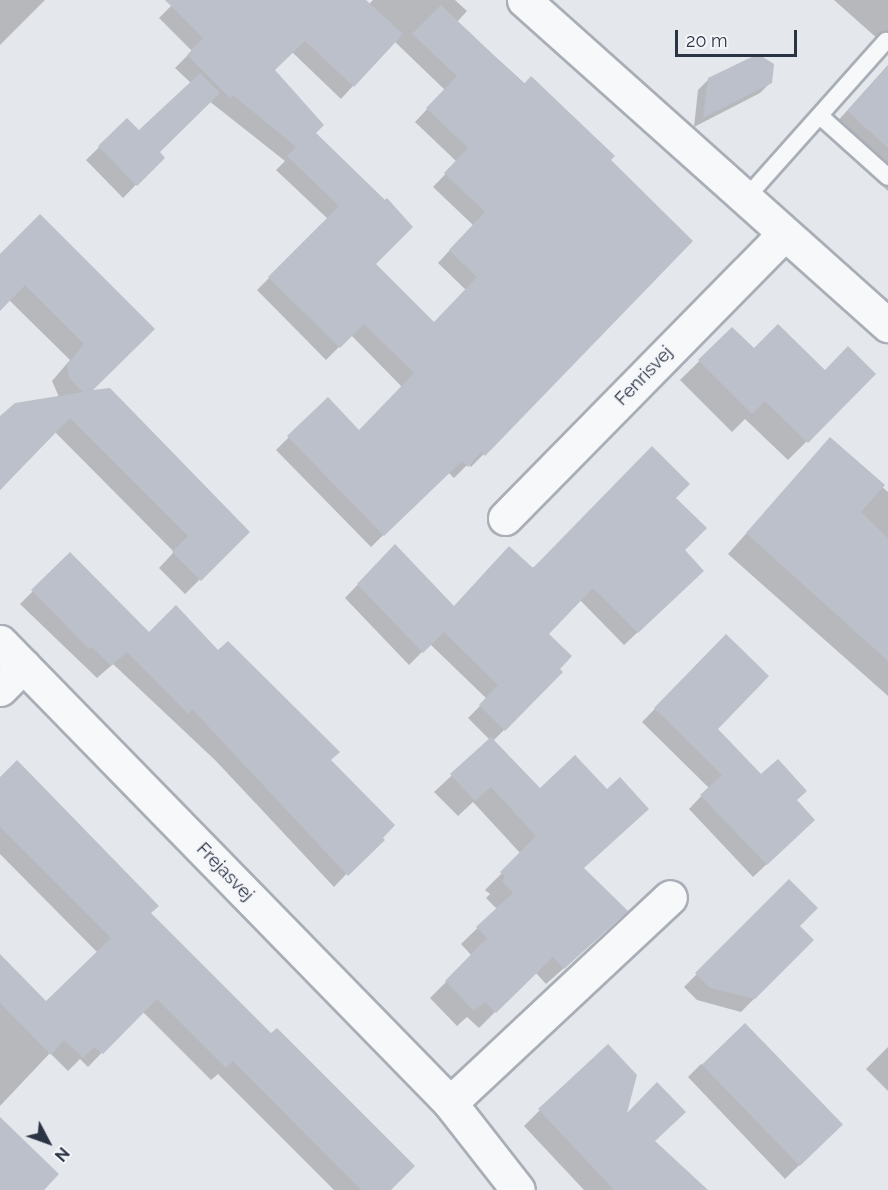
<!DOCTYPE html>
<html>
<head>
<meta charset="utf-8">
<style>
  body { margin:0 }
  #map { position:relative; width:888px; height:1190px; overflow:hidden; background:#e4e7ec; font-family:Raleway,sans-serif }
  div>[style] { position:absolute }
  [style*='--x'] { left:calc(var(--x)*1px); top:calc(var(--y)*1px); width:calc(var(--w)*1px); rotate:calc(var(--a)*1deg) }
  .shadow>* { inset:0; background:#0003 }
  .building>* { inset:0; background:#bbc0ca; transform-origin:0 0 }
  .roads { filter:drop-shadow(2px 0 #a9aeb7) drop-shadow(-2px 0 #a9aeb7) drop-shadow(0 2px #a9aeb7) drop-shadow(0 -2px #a9aeb7) }
  .service>* { height:16px; margin:-8px; padding:0 8px; transform-origin:8px; border-radius:8px; background:#f7f8fa }
  .minor>* { height:33px; margin:-16.5px; padding:0 16.5px; transform-origin:16.5px; border-radius:16.5px; background:#f7f8fa }
  span { translate:-50% -50%; white-space:nowrap; text-align:center; line-height:1.15; -webkit-text-stroke:4.5px #f4f6f9; paint-order:stroke }
  .street-label { font-size:18px; color:#2b3445 }
  .north { position:absolute; left:18px; top:1112px; width:60px; height:60px; -webkit-text-stroke:4px #f4f6f9; paint-order:stroke; rotate:131deg; font-size:16px; font-weight:700; line-height:24px; text-align:center; color:#2b3445 }
  .north::after { content:''; display:block; margin:auto; width:21px; height:27px; background:#2b3445; clip-path:polygon(50% 0,100% 100%,50% 72%,0 100%) }
  .scale { position:absolute; left:675px; top:30px; width:122px; height:27px; box-sizing:border-box; border:3px solid #2b3445; border-top:0; padding-left:8px; font-size:18px; line-height:21px; white-space:nowrap; color:#2b3445; -webkit-text-stroke:4px #f4f6f9; paint-order:stroke }
</style>
</head>
<body>
<div id="map">
  <div class="shadow">
    <i style="clip-path:polygon(0 0,45px 0,0 45px)"></i>
    <i style="clip-path:polygon(evenodd,177px 0,364px 0,369px 4px,373px 0,455px 0,467px 11px,457px 22px,609px 160px,691px 241px,471px 467px,468px 464px,454px 478px,448px 472px,371px 547px,276px 450px,327px 399px,359px 431px,402px 387px,351px 335px,326px 360px,257px 290px,328px 219px,276px 170px,285px 161px,209px 101px,158px 152px,163px 157px,123px 198px,86px 160px,127px 120px,139px 133px,191px 83px,175px 68px,192px 51px,159px 18px,177px 0,394px 41px,445px 90px,415px 122px,457px 162px,433px 187px,473px 225px,438px 263px,466px 290px,434px 324px,374px 264px,314px 133px,273px 70px,292px 52px,341px 99px,394px 41px)"></i>
    <i style="clip-path:polygon(834px 0,888px 0,888px 48px)"></i>
    <i style="clip-path:polygon(888px 65px,888px 191px,826px 134px)"></i>
    <i style="clip-path:polygon(709px 79px,771px 82px,760px 93px,694px 127px,698px 90px)"></i>
    <i style="clip-path:polygon(0 256px,153px 329px,89px 393px,248px 532px,185px 594px,159px 568px,174px 552px,55px 432px,0 490px,0 418px,59px 397px,52px 381px,70px 360px,9px 300px,0 309px)"></i>
    <i style="clip-path:polygon(732px 329px,754px 350px,824px 372px,874px 374px,788px 460px,745px 419px,732px 432px,680px 380px)"></i>
    <i style="clip-path:polygon(830px 439px,888px 492px,888px 696px,728px 554px)"></i>
    <i style="clip-path:polygon(674px 498px,689px 584px,624px 645px,580px 600px,547px 634px,561px 672px,493px 741px,583px 869px,610px 927px,546px 984px,535px 972px,479px 1028px,467px 1017px,457px 1026px,430px 998px,472px 956px,461px 944px,497px 909px,486px 898px,490px 894px,485px 890px,521px 854px,473px 802px,458px 816px,434px 792px,490px 740px,468px 718px,487px 699px,430px 644px,409px 665px,345px 598px,382px 559px,453px 607px)"></i>
    <i style="clip-path:polygon(70px 554px,149px 634px,218px 652px,228px 643px,338px 752px,329px 760px,393px 825px,334px 887px,216px 761px,113px 664px,97px 678px,20px 604px)"></i>
    <i style="clip-path:polygon(726px 636px,716px 729px,761px 777px,795px 801px,800px 833px,753px 877px,689px 809px,709px 788px,642px 722px)"></i>
    <i style="clip-path:polygon(0 779px,150px 913px,389px 1190px,334px 1190px,218px 1074px,211px 1080px,142px 1011px,88px 1067px,80px 1059px,68px 1071px,50px 1053px,0 1106px,0 980px,46px 1003px,98px 953px,0 854px)"></i>
    <i style="clip-path:polygon(789px 881px,798px 926px,812px 940px,741px 1012px,697px 1000px,684px 987px)"></i>
    <i style="clip-path:polygon(888px 1047px,888px 1091px,866px 1069px)"></i>
    <i style="clip-path:polygon(701px 1064px,827px 1138px,785px 1179px,688px 1077px)"></i>
    <i style="clip-path:polygon(540px 1110px,624px 1118px,705px 1190px,584px 1190px,524px 1126px)"></i>
  </div>
  <div class="building">
    <i style="clip-path:polygon(165px 0,366px 0,403px 34px,354px 87px,305px 41px,275px 70px,324px 125px,316px 133px,385px 200px,387px 198px,413px 227px,376px 264px,434px 322px,477px 277px,449px 250px,485px 212px,444px 173px,468px 148px,426px 108px,457px 76px,412px 34px,441px 5px,524px 84px,531px 76px,615px 156px,611px 160px,693px 241px,485px 456px,481px 452px,468px 467px,462px 461px,384px 536px,287px 436px,328px 397px,359px 430px,414px 373px,364px 324px,340px 348px,268px 277px,339px 206px,287px 156px,296px 147px,233px 95px,230px 98px,187px 55px,203px 38px)"></i>
    <i style="clip-path:polygon(758px 54px,774px 64px,772px 83px,703px 118px,708px 78px)"></i>
    <i style="clip-path:polygon(888px 66px,888px 148px,847px 111px)"></i>
    <i style="clip-path:polygon(200px 73px,220px 93px,160px 152px,165px 158px,137px 186px,98px 146px,127px 118px,139px 130px)"></i>
    <i style="clip-path:polygon(40px 214px,155px 329px,93px 390px,110px 388px,250px 532px,201px 581px,172px 552px,188px 536px,70px 418px,0 490px,0 416px,15px 403px,83px 392px,69px 378px,67px 365px,84px 344px,25px 285px,0 311px,0 254px)"></i>
    <i style="clip-path:polygon(778px 324px,825px 370px,848px 346px,876px 374px,808px 443px,765px 401px,752px 414px,698px 360px,732px 327px,754px 348px)"></i>
    <i style="clip-path:polygon(830px 437px,885px 485px,861px 512px,888px 538px,888px 661px,746px 533px)"></i>
    <i style="clip-path:polygon(652px 446px,690px 484px,676px 498px,707px 528px,685px 550px,704px 571px,638px 633px,593px 588px,549px 634px,572px 656px,560px 669px,563px 672px,505px 731px,479px 705px,498px 685px,444px 632px,423px 653px,357px 584px,395px 544px,454px 606px,509px 546px,533px 568px)"></i>
    <i style="clip-path:polygon(70px 552px,149px 632px,176px 605px,218px 650px,228px 641px,340px 752px,331px 760px,395px 825px,383px 838px,385px 840px,348px 876px,192px 709px,188px 714px,127px 652px,111px 666px,92px 647px,89px 649px,31px 590px)"></i>
    <i style="clip-path:polygon(726px 634px,769px 676px,718px 729px,761px 774px,778px 759px,807px 791px,797px 800px,815px 820px,767px 865px,700px 795px,722px 775px,654px 708px)"></i>
    <i style="clip-path:polygon(491px 737px,540px 788px,575px 755px,607px 789px,620px 777px,649px 809px,584px 868px,628px 911px,564px 969px,553px 957px,496px 1013px,485px 1002px,474px 1011px,445px 981px,487px 938px,476px 927px,513px 893px,502px 881px,505px 877px,500px 872px,536px 836px,491px 787px,475px 801px,450px 774px)"></i>
    <i style="clip-path:polygon(17px 760px,159px 906px,151px 913px,271px 1033px,277px 1028px,415px 1166px,391px 1190px,361px 1190px,233px 1061px,226px 1068px,157px 999px,103px 1054px,94px 1047px,83px 1058px,64px 1040px,51px 1055px,0 1003px,0 954px,46px 1001px,111px 938px,0 827px,0 777px)"></i>
    <i style="clip-path:polygon(789px 879px,818px 908px,800px 926px,814px 940px,755px 999px,710px 988px,695px 973px)"></i>
    <i style="left:745px;top:1023px;width:141px;height:60px;rotate:46deg"></i>
    <i style="clip-path:polygon(608px 1044px,637px 1075px,627px 1113px,657px 1082px,686px 1112px,655px 1141px,708px 1190px,614px 1190px,538px 1109px)"></i>
    <i style="clip-path:polygon(0 1117px,59px 1174px,44px 1190px,0 1190px)"></i>
  </div>
  <div class="roads">
    <div class="service">
      <i style="--x:820;--y:116;--w:91;--a:41.9"></i>
      <i style="--x:745;--y:199;--w:212;--a:-48.3"></i>
    </div>
    <div class="minor">
      <i style="--x:524;--y:0;--w:488;--a:41.8"></i>
      <i style="--x:505;--y:518;--w:398;--a:-45.5"></i>
      <i style="--x:0;--y:642;--w:644;--a:45.69"></i>
      <i style="--x:450;--y:1103;--w:110;--a:52"></i>
      <i style="--x:0;--y:689;--w:33;--a:-45"></i>
      <i style="--x:450;--y:1103;--w:301;--a:-43.1"></i>
    </div>
  </div>
  <div class="street-label">
    <span style="left:644px;top:376px;rotate:-46deg">Fenrisvej</span>
    <span style="left:225px;top:872px;rotate:46deg">Frejasvej</span>
  </div>
  <div class="north">N</div>
  <div class="scale">20 m</div>
</div>
</body>
</html>
